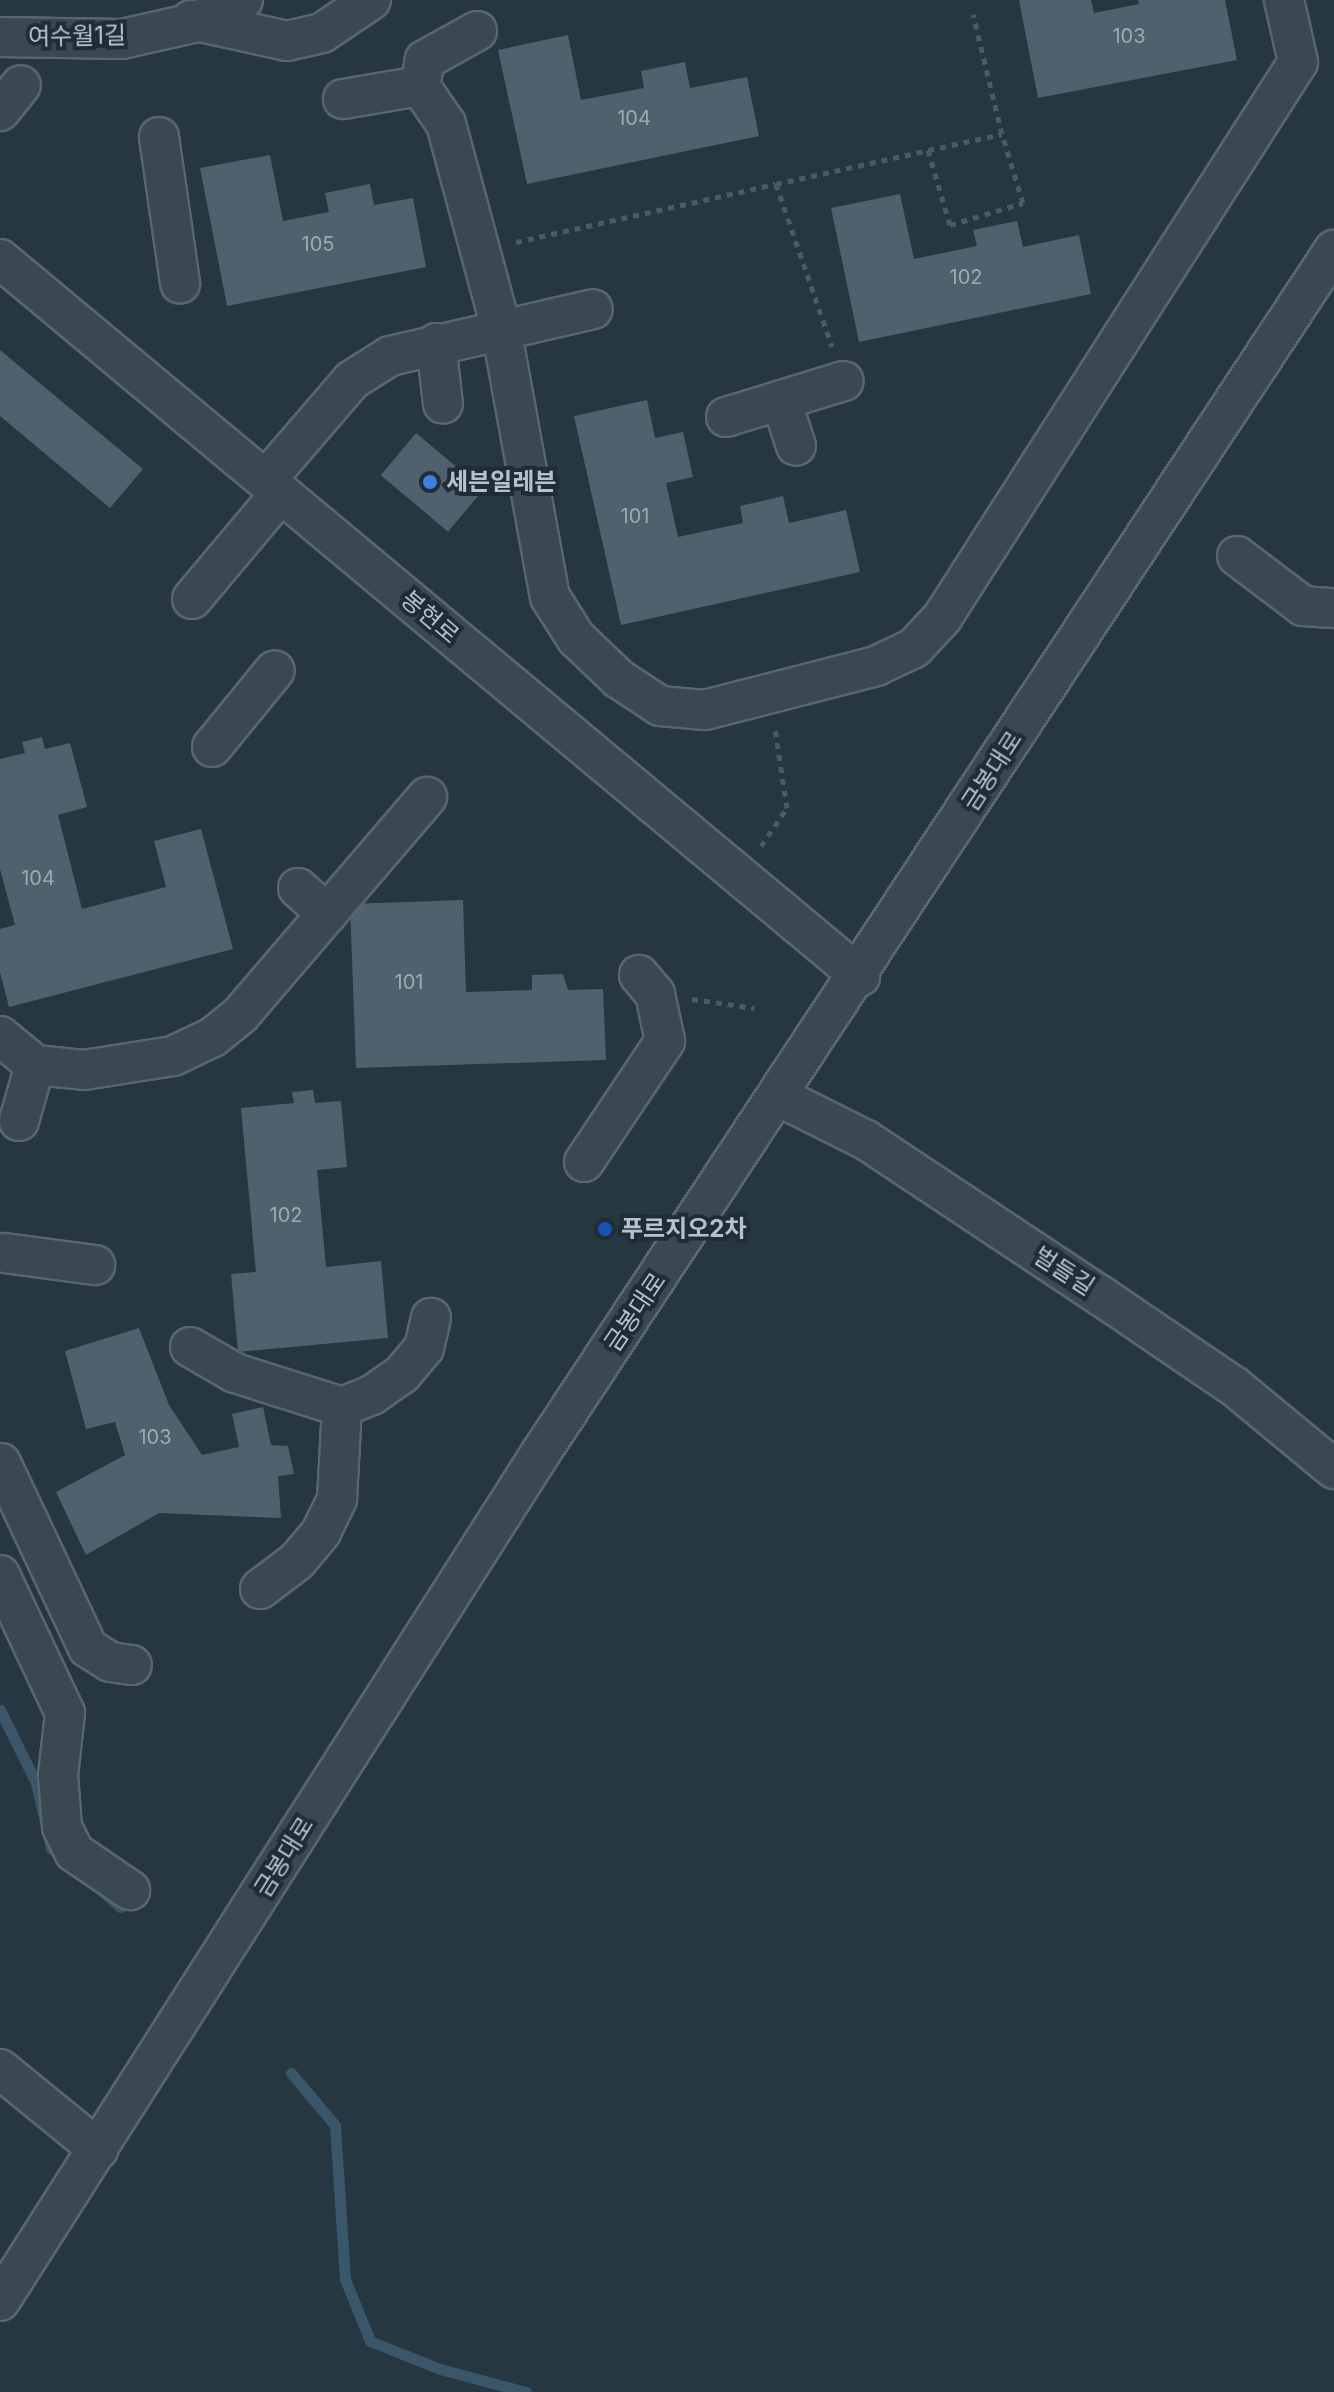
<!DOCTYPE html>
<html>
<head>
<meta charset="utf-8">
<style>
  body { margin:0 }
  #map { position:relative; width:1334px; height:2392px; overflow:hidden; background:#263741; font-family:Inter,"Noto Sans KR",sans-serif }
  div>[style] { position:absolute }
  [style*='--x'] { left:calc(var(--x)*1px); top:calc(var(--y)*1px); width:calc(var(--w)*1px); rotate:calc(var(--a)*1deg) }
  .stream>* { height:11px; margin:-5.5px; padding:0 5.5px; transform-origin:5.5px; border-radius:5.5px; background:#395768 }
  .building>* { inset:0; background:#4f616c; transform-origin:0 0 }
  .path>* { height:5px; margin-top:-2.5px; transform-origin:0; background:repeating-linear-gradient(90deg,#465e5c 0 6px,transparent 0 12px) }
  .roads { filter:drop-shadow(2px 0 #58666e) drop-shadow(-2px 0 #58666e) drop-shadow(0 2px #58666e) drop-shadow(0 -2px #58666e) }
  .minor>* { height:38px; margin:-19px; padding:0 19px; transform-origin:19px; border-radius:19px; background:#3a4851 }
  .dots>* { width:22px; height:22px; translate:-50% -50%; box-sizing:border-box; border:4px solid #1f2d36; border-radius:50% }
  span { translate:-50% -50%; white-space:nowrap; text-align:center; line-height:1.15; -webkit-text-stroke:8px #1f2d36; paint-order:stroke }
  .number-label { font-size:20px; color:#9daab3 }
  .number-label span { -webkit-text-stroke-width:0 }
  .street-label { font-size:24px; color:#b7c3cb }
  .poi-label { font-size:24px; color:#b7c3cb; font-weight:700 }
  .left { translate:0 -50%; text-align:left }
</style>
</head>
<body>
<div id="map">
  <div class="stream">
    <i style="--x:0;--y:1710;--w:81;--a:63.7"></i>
    <i style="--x:36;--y:1783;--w:67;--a:77"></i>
    <i style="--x:51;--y:1848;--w:16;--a:40"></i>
    <i style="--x:103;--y:1892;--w:23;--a:41"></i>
    <i style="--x:291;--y:2073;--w:68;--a:49.8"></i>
    <i style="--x:335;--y:2125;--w:154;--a:86.3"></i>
    <i style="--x:345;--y:2279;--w:67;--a:68"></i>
    <i style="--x:370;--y:2341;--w:75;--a:21.8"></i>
    <i style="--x:440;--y:2369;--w:89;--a:15"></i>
  </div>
  <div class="building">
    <i style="clip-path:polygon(1019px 0,1091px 0,1094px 13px,1139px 4px,1138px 0,1225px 0,1237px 60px,1038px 98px)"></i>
    <i style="clip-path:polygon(568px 35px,581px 100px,644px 88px,641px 71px,685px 62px,690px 88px,747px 77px,759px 136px,527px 184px,498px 50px)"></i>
    <i style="clip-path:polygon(270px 155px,283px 221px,329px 212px,325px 193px,370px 184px,374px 205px,413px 198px,426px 267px,227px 306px,200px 168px)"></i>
    <i style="clip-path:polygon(900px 194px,914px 259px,977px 246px,973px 230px,1017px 221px,1023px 247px,1079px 235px,1091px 294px,859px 342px,831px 208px)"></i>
    <i style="clip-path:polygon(0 350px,143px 469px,110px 508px,0 416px)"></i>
    <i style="clip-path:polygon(647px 400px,655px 438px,683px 432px,693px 477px,666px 483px,678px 537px,743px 523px,740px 506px,783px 496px,789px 523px,846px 510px,860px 572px,621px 625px,574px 416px)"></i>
    <i style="left:416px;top:433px;width:88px;height:55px;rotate:40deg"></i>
    <i style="clip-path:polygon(42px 737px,45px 749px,70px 743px,87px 807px,58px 815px,82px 909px,166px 887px,154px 841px,201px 829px,233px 949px,9px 1007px,0 972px,0 929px,15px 925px,0 869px,0 759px,25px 753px,22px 742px)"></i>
    <i style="clip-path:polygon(463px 900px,466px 992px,532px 990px,532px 975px,563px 974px,568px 990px,603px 989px,606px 1060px,356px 1068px,350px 904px)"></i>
    <i style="clip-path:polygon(313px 1090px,315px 1103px,341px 1101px,347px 1167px,317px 1170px,326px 1267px,381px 1261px,388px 1338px,238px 1352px,231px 1274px,256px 1272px,241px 1108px,294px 1103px,292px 1092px)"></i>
    <i style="clip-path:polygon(139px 1328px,169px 1405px,202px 1455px,239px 1447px,232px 1414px,263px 1407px,271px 1445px,288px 1446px,294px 1474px,278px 1476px,281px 1518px,159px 1513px,86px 1555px,56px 1492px,125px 1455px,115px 1422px,86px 1429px,65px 1351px)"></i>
  </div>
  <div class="path">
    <i style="--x:928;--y:150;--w:78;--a:73.7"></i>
    <i style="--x:950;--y:225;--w:76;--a:-16.8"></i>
    <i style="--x:1023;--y:203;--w:72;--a:-106.9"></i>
    <i style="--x:776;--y:184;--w:231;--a:-12.5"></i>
    <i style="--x:1002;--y:134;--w:123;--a:-103.6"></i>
    <i style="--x:516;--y:242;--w:266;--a:-12.6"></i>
    <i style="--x:776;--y:184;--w:172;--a:71"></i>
    <i style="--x:761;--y:846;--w:46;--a:-55.6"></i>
    <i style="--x:787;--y:808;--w:80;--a:-98.6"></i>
    <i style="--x:692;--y:999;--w:63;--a:8.3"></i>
  </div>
  <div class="roads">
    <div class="minor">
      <i style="--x:191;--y:20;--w:98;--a:12.3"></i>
      <i style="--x:287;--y:41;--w:36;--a:-13"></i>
      <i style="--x:322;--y:33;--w:59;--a:-34"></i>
      <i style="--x:477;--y:31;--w:60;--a:150.9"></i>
      <i style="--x:425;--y:60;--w:26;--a:101"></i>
      <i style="--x:420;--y:86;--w:46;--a:55.6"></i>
      <i style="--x:446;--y:124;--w:211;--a:74.9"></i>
      <i style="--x:501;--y:328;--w:273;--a:79.7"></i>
      <i style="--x:550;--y:597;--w:49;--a:57.6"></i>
      <i style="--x:576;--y:638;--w:59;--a:43.6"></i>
      <i style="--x:619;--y:679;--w:49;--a:33.4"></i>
      <i style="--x:660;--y:706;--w:45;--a:5.1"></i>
      <i style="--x:705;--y:710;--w:177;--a:-14.4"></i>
      <i style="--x:876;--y:666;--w:42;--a:-25.3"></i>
      <i style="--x:914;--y:648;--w:41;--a:-47"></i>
      <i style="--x:942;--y:618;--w:660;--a:-57.37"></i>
      <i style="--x:1298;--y:62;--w:64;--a:-102.7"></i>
      <i style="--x:0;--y:37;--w:122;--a:0.9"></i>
      <i style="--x:122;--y:39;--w:73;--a:-12.7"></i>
      <i style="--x:193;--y:23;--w:55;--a:-24.7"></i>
      <i style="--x:343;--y:99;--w:78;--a:-9.6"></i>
      <i style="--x:0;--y:111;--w:33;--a:-51"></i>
      <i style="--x:159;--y:137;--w:148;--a:81.8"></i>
      <i style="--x:0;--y:259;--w:1120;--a:39.82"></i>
      <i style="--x:436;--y:343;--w:61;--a:83.5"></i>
      <i style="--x:781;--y:400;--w:48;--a:71.9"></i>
      <i style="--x:726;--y:417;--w:123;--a:-17"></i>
      <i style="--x:266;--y:480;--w:132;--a:-49.3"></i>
      <i style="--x:352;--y:380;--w:45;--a:-32.3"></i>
      <i style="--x:390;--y:356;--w:208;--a:-13"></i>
      <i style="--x:1237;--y:556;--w:83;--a:37.1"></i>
      <i style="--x:1303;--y:606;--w:31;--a:4"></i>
      <i style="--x:192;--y:599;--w:138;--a:-50"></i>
      <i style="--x:212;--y:747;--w:99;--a:-50.7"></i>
      <i style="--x:298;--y:888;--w:39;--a:42"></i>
      <i style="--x:0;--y:1036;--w:45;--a:39.6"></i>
      <i style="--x:35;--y:1065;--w:49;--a:5.8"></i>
      <i style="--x:84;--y:1070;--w:90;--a:-8.9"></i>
      <i style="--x:173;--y:1056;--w:44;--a:-25.4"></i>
      <i style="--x:213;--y:1037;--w:36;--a:-39"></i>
      <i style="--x:241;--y:1014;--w:286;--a:-49.4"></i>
      <i style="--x:778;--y:1096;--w:98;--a:26.6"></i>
      <i style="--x:866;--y:1140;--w:282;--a:33.6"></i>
      <i style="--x:1101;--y:1296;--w:162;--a:34.2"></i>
      <i style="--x:1235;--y:1387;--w:129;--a:39.6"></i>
      <i style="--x:19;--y:1121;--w:58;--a:-74.1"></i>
      <i style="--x:584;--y:1162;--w:146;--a:-56.2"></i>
      <i style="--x:665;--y:1041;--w:48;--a:-102"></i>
      <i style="--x:655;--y:994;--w:25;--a:-130"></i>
      <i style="--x:5;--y:1253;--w:91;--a:7.6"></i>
      <i style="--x:190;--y:1347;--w:52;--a:30"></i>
      <i style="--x:235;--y:1373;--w:112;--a:17.6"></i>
      <i style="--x:342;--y:1407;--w:32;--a:-22"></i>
      <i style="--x:372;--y:1395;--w:37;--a:-35"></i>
      <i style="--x:402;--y:1374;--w:34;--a:-50"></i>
      <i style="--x:424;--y:1348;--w:31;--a:-77"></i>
      <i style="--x:1;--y:1463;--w:204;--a:64.8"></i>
      <i style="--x:88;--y:1648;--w:26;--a:32"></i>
      <i style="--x:110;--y:1662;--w:22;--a:8"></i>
      <i style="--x:0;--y:1575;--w:153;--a:64.8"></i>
      <i style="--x:65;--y:1713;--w:62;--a:96.4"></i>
      <i style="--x:58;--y:1775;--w:52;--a:85.6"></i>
      <i style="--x:62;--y:1827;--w:28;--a:64"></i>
      <i style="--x:74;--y:1852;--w:68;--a:34.2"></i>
      <i style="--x:260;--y:1589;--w:46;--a:-37.1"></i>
      <i style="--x:297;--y:1561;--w:38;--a:-50"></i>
      <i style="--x:321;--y:1532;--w:37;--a:-64"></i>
      <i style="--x:337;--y:1499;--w:92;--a:-86.9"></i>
      <i style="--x:0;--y:2069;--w:127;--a:39.2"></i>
      <i style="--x:0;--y:2301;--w:1008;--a:-57.48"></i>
      <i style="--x:542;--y:1451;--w:1439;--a:-56.6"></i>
    </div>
  </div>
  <div class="dots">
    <i style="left:430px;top:482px;background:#3f7fe0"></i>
    <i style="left:605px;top:1229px;background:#1a4fb4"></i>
  </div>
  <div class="number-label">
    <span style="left:1129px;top:36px">103</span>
    <span style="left:634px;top:118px">104</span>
    <span style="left:318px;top:244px">105</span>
    <span style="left:966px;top:277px">102</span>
    <span style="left:635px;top:516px">101</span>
    <span style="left:38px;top:878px">104</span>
    <span style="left:409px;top:982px">101</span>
    <span style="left:286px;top:1215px">102</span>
    <span style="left:155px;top:1437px">103</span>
  </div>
  <div class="street-label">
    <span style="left:77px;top:36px;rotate:-1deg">여수월1길</span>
    <span style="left:430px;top:617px;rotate:40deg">봉현로</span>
    <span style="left:992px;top:771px;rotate:-57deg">금봉대로</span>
    <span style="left:1064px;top:1271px;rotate:33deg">벌들길</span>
    <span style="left:635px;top:1312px;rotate:-56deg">금봉대로</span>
    <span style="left:284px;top:1857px;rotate:-58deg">금봉대로</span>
  </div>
  <div class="poi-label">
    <span class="left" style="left:446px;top:482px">세븐일레븐</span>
    <span class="left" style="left:621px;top:1229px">푸르지오2차</span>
  </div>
</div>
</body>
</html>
